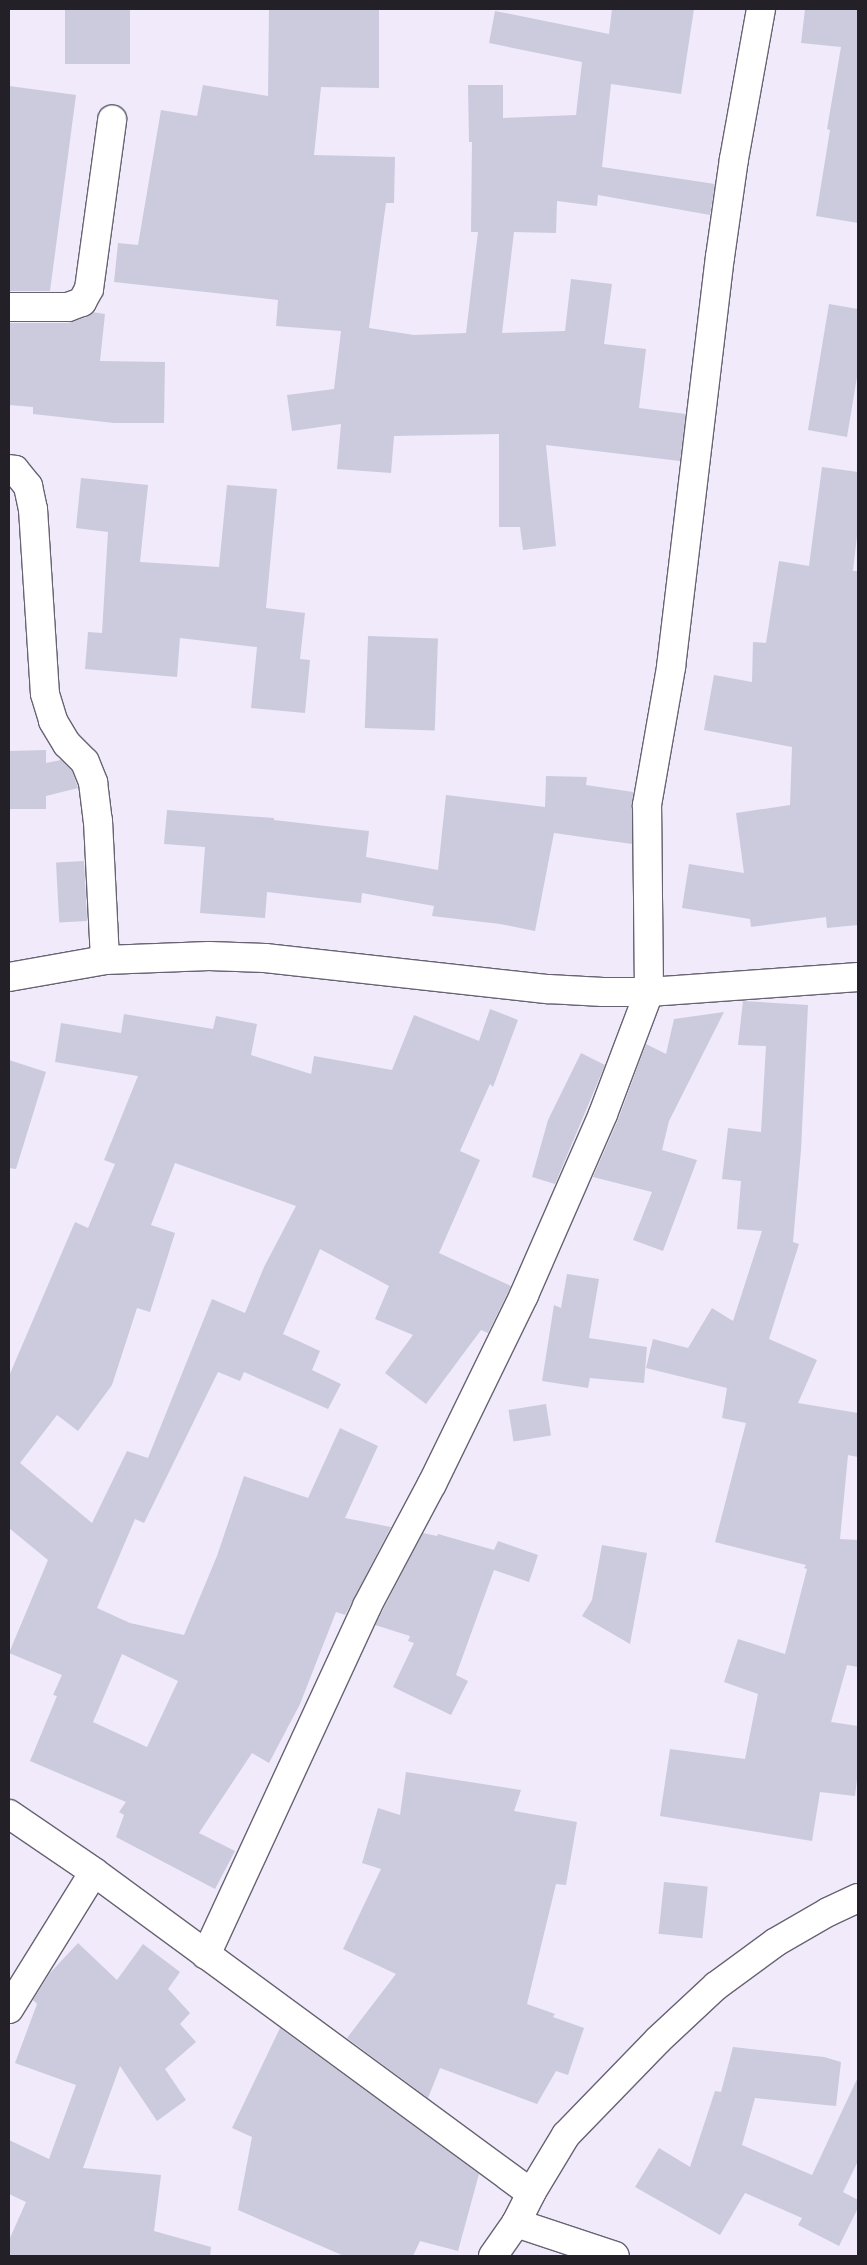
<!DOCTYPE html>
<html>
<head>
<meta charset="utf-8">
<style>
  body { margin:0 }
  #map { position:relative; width:867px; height:2265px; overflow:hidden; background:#f0eafb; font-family:Arial,sans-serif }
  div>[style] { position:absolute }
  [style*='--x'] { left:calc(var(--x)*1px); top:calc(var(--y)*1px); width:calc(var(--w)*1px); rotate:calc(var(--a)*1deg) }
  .building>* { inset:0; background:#cbcbdd; transform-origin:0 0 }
  .roads { filter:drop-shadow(1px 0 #686372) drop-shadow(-1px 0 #686372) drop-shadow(0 1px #686372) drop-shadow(0 -1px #686372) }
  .minor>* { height:28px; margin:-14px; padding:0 14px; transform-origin:14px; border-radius:14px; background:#fff }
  span { translate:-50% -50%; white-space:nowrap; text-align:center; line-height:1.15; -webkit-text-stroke:4px #f0eafb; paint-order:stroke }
  .frame { position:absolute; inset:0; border:10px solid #232027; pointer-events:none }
</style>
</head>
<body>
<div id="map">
  <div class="building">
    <i style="left:65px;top:9px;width:65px;height:55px"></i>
    <i style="clip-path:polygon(269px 9px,379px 9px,379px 88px,321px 87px,314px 155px,395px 157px,394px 203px,386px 203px,369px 328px,414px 335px,466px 333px,478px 232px,471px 232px,472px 142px,469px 142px,468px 85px,503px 85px,503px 118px,576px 115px,582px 62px,489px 43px,495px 11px,609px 34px,612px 9px,694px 9px,681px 94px,611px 84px,602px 167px,715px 184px,710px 215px,598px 195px,597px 206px,557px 201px,556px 233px,514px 232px,502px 333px,565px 331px,571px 279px,612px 284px,604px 344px,646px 349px,639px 408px,686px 414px,680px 461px,546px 445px,556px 546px,523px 550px,520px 527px,499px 527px,499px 434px,394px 436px,391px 473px,337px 469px,341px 424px,292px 431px,287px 395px,334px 389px,341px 331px,276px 326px,278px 300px,114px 282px,118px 243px,138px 245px,161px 110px,197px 116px,203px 85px,268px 96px)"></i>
    <i style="clip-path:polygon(805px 9px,858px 9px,858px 223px,816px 216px,830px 130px,827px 129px,841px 47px,801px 43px)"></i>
    <i style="clip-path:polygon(9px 86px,76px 95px,50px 291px,9px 291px)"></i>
    <i style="clip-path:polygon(829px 304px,858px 309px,858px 371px,847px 437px,808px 430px)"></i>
    <i style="clip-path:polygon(92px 312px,105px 314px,100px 361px,165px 362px,164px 423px,114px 423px,33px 414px,33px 407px,9px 405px,9px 323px,68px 323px,87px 317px)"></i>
    <i style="clip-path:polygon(822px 467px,858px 472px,858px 527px,853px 571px,858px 571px,858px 925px,827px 928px,826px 917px,751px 927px,750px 919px,682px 908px,689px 864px,744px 873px,736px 813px,790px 805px,792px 747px,704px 730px,714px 675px,752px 682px,753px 642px,766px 643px,779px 561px,809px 566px)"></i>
    <i style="clip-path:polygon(81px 478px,148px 485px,140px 562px,219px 567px,227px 485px,277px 489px,266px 608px,305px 613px,300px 659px,310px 660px,305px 713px,251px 708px,257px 647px,180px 638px,177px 677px,85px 669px,88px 632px,102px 633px,108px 532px,76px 528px)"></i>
    <i style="left:368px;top:636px;width:70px;height:92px;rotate:2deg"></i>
    <i style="clip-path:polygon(46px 750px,46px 763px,61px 760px,72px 771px,78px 788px,46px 796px,46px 809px,9px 809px,9px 751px)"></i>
    <i style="clip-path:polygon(546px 776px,587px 777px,586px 785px,633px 792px,632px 844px,554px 833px,535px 931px,500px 924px,432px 916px,434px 906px,362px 893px,361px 903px,267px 892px,265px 918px,200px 913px,205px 847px,164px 844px,167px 810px,274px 818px,274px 820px,369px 831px,366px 857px,438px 870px,446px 795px,545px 807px)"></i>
    <i style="left:84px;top:861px;width:60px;height:28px;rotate:87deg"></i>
    <i style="clip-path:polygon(743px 1001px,808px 1005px,801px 1150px,793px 1242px,799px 1244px,769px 1339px,817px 1360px,798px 1403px,858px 1413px,858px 1457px,848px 1455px,840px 1539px,858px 1540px,858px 1667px,847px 1665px,831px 1722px,858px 1726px,858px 1770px,855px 1796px,820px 1792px,812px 1841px,660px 1816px,670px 1749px,745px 1759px,758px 1694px,724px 1682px,738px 1639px,785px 1654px,807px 1569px,804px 1568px,806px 1565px,715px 1542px,746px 1423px,722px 1418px,727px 1388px,646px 1368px,653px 1339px,688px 1348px,712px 1308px,733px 1321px,762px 1231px,737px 1229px,741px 1181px,722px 1179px,728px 1128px,761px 1132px,766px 1046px,738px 1045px)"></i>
    <i style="clip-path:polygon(evenodd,490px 1009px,518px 1020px,493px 1087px,490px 1084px,460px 1151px,480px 1160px,439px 1253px,511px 1286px,488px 1333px,481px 1330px,426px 1404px,385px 1373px,413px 1335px,375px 1319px,389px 1286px,320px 1249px,283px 1334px,320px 1351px,312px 1370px,341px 1384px,328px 1409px,244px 1372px,240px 1381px,218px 1372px,144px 1523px,135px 1519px,97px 1608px,130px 1623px,184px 1635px,217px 1556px,244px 1476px,308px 1498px,340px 1428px,378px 1446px,345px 1518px,391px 1527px,345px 1615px,336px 1612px,300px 1704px,269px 1763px,252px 1753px,199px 1833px,235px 1851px,215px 1889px,116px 1837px,124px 1815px,119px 1812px,126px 1802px,30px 1761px,57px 1696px,53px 1695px,62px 1675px,9px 1653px,48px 1560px,9px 1528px,9px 1376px,75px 1222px,88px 1228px,115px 1164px,104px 1160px,138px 1076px,55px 1062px,61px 1023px,121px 1033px,124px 1014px,213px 1029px,216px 1016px,257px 1024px,251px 1055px,311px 1074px,314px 1056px,392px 1070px,414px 1015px,479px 1041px,490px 1009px,175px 1163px,296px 1206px,264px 1267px,245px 1313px,212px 1299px,148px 1458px,127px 1451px,92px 1523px,20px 1463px,57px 1415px,78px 1431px,112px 1385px,137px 1308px,150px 1312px,175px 1233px,151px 1225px,175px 1163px,490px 1009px,122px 1654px,178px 1681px,147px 1747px,93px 1722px,122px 1654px)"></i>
    <i style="clip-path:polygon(724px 1012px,669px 1121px,662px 1150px,697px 1160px,663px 1251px,633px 1240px,652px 1192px,593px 1177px,618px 1120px,646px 1044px,666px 1054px,674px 1019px)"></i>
    <i style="clip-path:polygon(581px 1053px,605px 1065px,555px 1184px,532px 1177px,548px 1120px)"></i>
    <i style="clip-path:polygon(9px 1060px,46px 1072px,16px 1169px,9px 1168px)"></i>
    <i style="clip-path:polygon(567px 1274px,599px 1279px,589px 1338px,647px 1347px,644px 1383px,590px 1378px,588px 1388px,542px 1381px,554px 1305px,561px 1308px)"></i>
    <i style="left:546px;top:1404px;width:32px;height:38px;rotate:81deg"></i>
    <i style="clip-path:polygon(423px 1533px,437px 1536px,438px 1534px,494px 1550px,498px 1541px,538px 1555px,529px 1582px,494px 1570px,456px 1675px,468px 1681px,451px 1715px,393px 1687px,414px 1643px,408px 1641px,410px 1636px,375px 1625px)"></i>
    <i style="clip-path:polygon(602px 1545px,647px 1553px,630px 1644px,582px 1616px,592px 1600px)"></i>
    <i style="clip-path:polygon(406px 1772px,521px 1790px,514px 1811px,577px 1822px,566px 1885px,556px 1884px,527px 2004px,555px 2014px,553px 2017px,584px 2028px,568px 2075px,556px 2071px,537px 2104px,440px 2068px,428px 2098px,347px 2038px,396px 1974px,343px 1949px,381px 1869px,362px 1863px,378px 1808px,400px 1815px)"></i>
    <i style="left:664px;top:1882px;width:44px;height:52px;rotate:6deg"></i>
    <i style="clip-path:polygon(78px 1943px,117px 1980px,143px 1944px,180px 1972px,168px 1989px,190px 2013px,180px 2024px,196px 2042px,165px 2069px,186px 2100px,157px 2121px,120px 2066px,83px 2168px,161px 2175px,154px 2231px,211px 2247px,210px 2256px,9px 2256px,9px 2240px,26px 2202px,9px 2194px,9px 2140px,49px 2159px,76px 2085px,15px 2063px,37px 2004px,33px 2000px,50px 1973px)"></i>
    <i style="clip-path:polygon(280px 2028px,479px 2174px,458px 2251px,420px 2241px,413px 2256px,344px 2256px,238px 2210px,252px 2137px,232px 2128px)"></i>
    <i style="clip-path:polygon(733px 2047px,824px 2057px,841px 2062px,836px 2106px,755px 2098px,742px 2145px,812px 2175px,858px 2077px,858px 2161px,843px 2192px,858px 2200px,858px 2208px,839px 2246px,798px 2225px,802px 2218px,745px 2193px,720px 2235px,635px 2187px,659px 2148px,690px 2167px,715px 2091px,721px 2092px)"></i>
  </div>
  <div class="roads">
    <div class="minor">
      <i style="--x:9;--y:307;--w:59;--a:0"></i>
      <i style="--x:68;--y:307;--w:15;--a:-20"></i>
      <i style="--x:82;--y:302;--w:15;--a:-62"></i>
      <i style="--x:89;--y:289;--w:171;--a:-82.2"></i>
      <i style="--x:9;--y:469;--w:6;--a:9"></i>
      <i style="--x:15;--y:470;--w:21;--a:51"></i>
      <i style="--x:28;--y:486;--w:24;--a:78"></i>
      <i style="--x:33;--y:509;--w:185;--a:86.3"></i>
      <i style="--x:45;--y:694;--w:28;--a:73"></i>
      <i style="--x:53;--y:721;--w:27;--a:59"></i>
      <i style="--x:67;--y:744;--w:25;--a:45"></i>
      <i style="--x:85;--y:762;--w:22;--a:68"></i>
      <i style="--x:93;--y:782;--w:39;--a:83"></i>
      <i style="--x:98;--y:821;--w:139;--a:87.1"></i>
      <i style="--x:9;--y:977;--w:97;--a:-10"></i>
      <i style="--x:105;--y:960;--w:104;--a:-2.2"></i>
      <i style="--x:209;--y:956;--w:56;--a:2"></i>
      <i style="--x:265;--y:958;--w:285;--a:6.3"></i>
      <i style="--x:548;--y:989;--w:55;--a:3.1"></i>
      <i style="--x:603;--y:992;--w:46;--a:0"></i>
      <i style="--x:649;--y:992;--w:210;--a:-4.1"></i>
      <i style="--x:9;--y:1814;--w:103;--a:34.3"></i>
      <i style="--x:94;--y:1872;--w:542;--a:36.3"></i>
      <i style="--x:206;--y:1955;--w:384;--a:-65.2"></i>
      <i style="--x:367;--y:1606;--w:138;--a:-62"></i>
      <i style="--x:432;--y:1484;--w:210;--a:-64"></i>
      <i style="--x:524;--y:1295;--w:197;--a:-66.4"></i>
      <i style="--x:603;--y:1114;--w:130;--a:-69.3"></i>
      <i style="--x:649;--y:992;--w:187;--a:-90.6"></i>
      <i style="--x:647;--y:805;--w:140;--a:-80.1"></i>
      <i style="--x:671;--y:667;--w:413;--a:-83.2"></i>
      <i style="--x:720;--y:257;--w:99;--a:-81.9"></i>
      <i style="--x:734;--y:159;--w:152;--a:-79.8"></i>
      <i style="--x:9;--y:2009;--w:161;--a:-58.2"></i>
      <i style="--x:516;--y:2223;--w:104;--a:18.4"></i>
      <i style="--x:493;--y:2256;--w:40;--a:-55.1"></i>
      <i style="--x:516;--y:2223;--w:34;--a:-63"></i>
      <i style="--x:531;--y:2193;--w:68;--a:-58.9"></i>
      <i style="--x:566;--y:2135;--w:132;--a:-45.9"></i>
      <i style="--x:658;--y:2040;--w:79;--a:-43"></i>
      <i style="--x:716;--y:1986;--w:74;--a:-36.3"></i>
      <i style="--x:776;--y:1942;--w:60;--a:-30"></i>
      <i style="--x:828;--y:1912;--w:33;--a:-25"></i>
    </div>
  </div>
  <div class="frame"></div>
</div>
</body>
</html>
